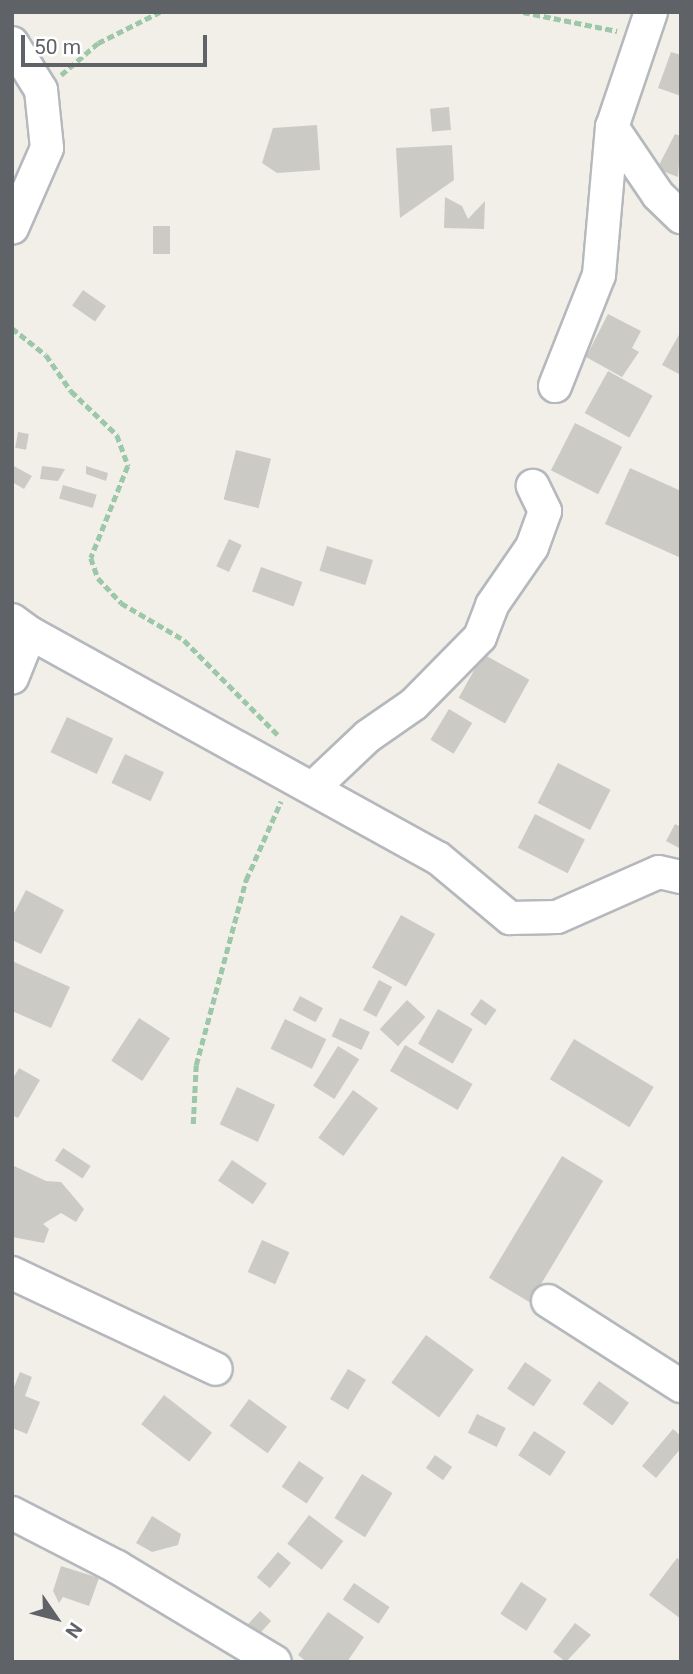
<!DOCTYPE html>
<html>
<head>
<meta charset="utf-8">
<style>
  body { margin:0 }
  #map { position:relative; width:693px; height:1674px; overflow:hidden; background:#f1efe8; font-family:Roboto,sans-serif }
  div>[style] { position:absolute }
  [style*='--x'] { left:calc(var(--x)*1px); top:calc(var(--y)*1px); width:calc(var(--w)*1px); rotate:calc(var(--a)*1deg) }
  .building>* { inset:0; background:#cccac5; transform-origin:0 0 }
  .path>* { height:4.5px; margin-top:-2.25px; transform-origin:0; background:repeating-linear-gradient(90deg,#9cc7a9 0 7px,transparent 0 10.5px) }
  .roads { filter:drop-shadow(2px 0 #b5b8bc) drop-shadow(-2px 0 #b5b8bc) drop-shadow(0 2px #b5b8bc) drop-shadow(0 -2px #b5b8bc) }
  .minor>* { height:32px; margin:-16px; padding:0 16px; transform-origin:16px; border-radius:16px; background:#fff }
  span { translate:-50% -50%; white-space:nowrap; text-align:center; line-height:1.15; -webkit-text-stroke:6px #fff; paint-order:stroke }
  .frame { position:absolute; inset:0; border:14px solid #5f6368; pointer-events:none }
  .north { position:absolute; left:21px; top:1583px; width:70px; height:70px; -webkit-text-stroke:5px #fff; paint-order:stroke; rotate:125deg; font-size:19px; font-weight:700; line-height:28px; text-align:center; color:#5f6368 }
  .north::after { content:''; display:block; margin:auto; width:24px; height:32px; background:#5f6368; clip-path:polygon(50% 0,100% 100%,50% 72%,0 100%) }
  .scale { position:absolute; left:21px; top:35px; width:186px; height:32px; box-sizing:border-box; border:4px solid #5f6368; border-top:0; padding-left:9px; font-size:21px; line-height:24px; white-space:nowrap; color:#5f6368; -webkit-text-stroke:5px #fff; paint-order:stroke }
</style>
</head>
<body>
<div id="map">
  <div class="building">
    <i style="clip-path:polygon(671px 52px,681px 55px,681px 96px,658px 88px)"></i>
    <i style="left:449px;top:107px;width:23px;height:19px;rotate:85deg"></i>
    <i style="clip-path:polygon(317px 125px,320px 170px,277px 173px,262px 163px,273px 128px)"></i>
    <i style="clip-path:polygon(675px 134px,681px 136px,678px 177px,657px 169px)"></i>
    <i style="clip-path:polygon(452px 145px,454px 180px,400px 218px,396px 148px)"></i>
    <i style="clip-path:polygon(445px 197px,462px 206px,468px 219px,485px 201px,484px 229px,444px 228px)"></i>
    <i style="left:153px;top:226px;width:17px;height:28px"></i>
    <i style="left:83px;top:290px;width:28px;height:19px;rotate:35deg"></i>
    <i style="clip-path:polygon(608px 314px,641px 331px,632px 348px,639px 352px,622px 377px,586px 357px)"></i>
    <i style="clip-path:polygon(681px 331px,681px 371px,679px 374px,662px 365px)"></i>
    <i style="left:608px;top:371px;width:51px;height:48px;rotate:29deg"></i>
    <i style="left:575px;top:423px;width:53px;height:53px;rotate:27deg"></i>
    <i style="left:18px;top:432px;width:11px;height:16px;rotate:10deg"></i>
    <i style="left:236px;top:450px;width:36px;height:51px;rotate:14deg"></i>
    <i style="clip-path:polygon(12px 465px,32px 476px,24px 489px,12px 482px)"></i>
    <i style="clip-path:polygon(42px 466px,65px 469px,58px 481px,40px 479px)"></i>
    <i style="clip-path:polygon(86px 466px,108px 473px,106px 481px,86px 474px)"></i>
    <i style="clip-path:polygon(630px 468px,681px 491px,681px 558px,605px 524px)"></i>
    <i style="left:63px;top:485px;width:35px;height:14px;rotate:16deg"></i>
    <i style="left:229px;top:539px;width:14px;height:30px;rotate:25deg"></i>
    <i style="left:327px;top:546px;width:48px;height:26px;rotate:17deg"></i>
    <i style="left:261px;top:567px;width:44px;height:26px;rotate:20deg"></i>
    <i style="left:483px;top:654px;width:53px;height:50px;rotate:29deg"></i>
    <i style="left:449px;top:709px;width:27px;height:36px;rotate:31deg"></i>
    <i style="left:67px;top:717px;width:51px;height:39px;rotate:25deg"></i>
    <i style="left:125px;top:754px;width:43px;height:32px;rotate:25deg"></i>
    <i style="left:558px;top:763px;width:59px;height:45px;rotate:27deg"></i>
    <i style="left:535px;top:814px;width:56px;height:38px;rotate:27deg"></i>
    <i style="clip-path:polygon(675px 824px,681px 827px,681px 849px,666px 841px)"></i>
    <i style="clip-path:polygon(26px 890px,64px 910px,41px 954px,12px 940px,12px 917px)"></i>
    <i style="left:401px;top:915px;width:39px;height:60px;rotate:29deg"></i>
    <i style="clip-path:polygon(12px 961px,70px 987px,51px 1028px,12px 1011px)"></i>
    <i style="left:379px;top:980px;width:15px;height:34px;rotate:28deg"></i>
    <i style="left:300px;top:996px;width:26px;height:16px;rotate:28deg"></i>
    <i style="left:481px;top:999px;width:19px;height:19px;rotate:35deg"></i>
    <i style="left:407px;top:1000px;width:25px;height:40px;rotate:43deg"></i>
    <i style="left:438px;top:1009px;width:40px;height:40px;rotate:30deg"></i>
    <i style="left:139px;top:1018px;width:37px;height:51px;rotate:33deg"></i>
    <i style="left:340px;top:1018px;width:33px;height:20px;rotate:25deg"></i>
    <i style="left:285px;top:1019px;width:46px;height:33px;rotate:26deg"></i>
    <i style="left:574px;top:1039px;width:93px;height:47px;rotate:31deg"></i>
    <i style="left:405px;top:1045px;width:78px;height:30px;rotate:30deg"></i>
    <i style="left:338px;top:1046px;width:25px;height:47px;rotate:32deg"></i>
    <i style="clip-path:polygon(19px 1068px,40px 1080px,18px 1118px,12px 1115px,12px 1080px)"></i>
    <i style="left:237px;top:1087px;width:42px;height:41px;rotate:25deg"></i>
    <i style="left:353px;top:1090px;width:31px;height:59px;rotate:36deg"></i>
    <i style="left:63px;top:1148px;width:33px;height:15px;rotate:33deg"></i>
    <i style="left:562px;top:1156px;width:48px;height:142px;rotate:31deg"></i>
    <i style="left:232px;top:1160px;width:42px;height:25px;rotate:34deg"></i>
    <i style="clip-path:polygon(12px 1165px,46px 1181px,61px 1182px,84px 1209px,76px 1222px,61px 1213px,43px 1224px,49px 1229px,44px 1243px,12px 1237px)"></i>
    <i style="left:262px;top:1240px;width:30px;height:35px;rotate:24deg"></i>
    <i style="left:426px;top:1335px;width:59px;height:59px;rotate:36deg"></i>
    <i style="left:525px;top:1362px;width:32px;height:32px;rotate:34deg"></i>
    <i style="left:348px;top:1369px;width:21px;height:35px;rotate:31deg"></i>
    <i style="clip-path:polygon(20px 1372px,32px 1377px,25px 1396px,40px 1402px,27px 1434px,12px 1428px,12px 1392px)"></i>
    <i style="left:599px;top:1381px;width:37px;height:28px;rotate:36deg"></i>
    <i style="left:164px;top:1395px;width:61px;height:37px;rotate:38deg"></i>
    <i style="left:249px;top:1399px;width:47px;height:33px;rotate:36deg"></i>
    <i style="left:477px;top:1414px;width:32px;height:21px;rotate:26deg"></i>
    <i style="clip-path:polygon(673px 1429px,681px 1436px,681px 1448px,656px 1478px,642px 1466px)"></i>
    <i style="left:534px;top:1431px;width:38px;height:29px;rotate:33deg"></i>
    <i style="left:435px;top:1455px;width:21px;height:16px;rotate:35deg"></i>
    <i style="left:299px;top:1461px;width:30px;height:31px;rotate:34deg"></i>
    <i style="left:362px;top:1474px;width:36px;height:52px;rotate:32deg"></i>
    <i style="left:309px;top:1515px;width:43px;height:36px;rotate:37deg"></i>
    <i style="clip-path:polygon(152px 1516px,181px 1534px,178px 1545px,152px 1552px,136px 1543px)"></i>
    <i style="left:278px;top:1552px;width:17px;height:33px;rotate:40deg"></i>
    <i style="clip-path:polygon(677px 1558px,681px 1561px,681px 1619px,649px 1595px)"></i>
    <i style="clip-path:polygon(61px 1566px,99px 1578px,89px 1606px,63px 1597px,59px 1603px,53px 1591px)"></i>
    <i style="left:521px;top:1582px;width:31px;height:38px;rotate:33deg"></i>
    <i style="left:354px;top:1583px;width:43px;height:20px;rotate:34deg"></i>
    <i style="left:260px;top:1611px;width:15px;height:25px;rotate:42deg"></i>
    <i style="clip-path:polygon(328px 1612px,364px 1637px,347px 1662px,307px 1662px,298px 1655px)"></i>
    <i style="clip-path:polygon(575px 1623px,591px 1635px,566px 1662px,553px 1652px)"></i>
  </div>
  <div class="path">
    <i style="--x:523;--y:12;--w:96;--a:11.4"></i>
    <i style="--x:61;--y:75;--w:49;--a:-40.9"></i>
    <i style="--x:98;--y:43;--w:69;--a:-26.6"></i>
    <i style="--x:12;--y:328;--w:43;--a:38.5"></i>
    <i style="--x:46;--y:355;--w:44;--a:55.2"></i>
    <i style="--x:71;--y:391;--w:64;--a:43.7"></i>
    <i style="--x:117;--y:435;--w:33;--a:70"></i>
    <i style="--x:128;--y:466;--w:99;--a:111.9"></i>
    <i style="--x:91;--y:558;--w:21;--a:71"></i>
    <i style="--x:98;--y:578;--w:34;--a:47"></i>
    <i style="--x:121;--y:603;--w:73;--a:30.4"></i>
    <i style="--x:184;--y:640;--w:136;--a:45.3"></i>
    <i style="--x:193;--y:1124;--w:59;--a:-87.1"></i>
    <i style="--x:196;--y:1065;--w:192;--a:-74.9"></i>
    <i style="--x:246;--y:880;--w:86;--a:-66.1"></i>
  </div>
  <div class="roads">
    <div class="minor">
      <i style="--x:651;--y:12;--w:121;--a:108.7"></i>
      <i style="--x:612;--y:127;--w:82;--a:55.9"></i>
      <i style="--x:658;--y:195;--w:32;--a:44"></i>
      <i style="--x:12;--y:43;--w:55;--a:58.3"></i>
      <i style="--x:41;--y:90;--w:58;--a:84.1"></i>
      <i style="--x:47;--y:148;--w:87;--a:113.6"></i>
      <i style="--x:555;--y:386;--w:119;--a:-68.4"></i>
      <i style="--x:599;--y:275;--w:149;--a:-85"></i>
      <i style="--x:12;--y:620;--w:22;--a:36"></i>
      <i style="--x:30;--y:633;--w:48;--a:111.8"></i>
      <i style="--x:30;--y:633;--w:466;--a:28.9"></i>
      <i style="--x:438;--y:858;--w:94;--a:39.8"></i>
      <i style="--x:510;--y:918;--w:47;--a:-1.2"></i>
      <i style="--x:557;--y:917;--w:111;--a:-23.8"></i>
      <i style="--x:659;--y:872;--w:23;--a:13"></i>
      <i style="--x:314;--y:787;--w:74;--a:-43.4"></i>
      <i style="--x:368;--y:736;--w:56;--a:-34.8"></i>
      <i style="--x:414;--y:704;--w:94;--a:-45.4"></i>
      <i style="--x:480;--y:637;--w:34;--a:-69"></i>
      <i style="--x:492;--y:605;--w:70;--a:-55.4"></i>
      <i style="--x:532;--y:547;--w:38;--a:-70"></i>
      <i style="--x:545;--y:511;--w:28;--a:-116"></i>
      <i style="--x:12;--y:1273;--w:225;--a:25.2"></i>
      <i style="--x:548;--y:1301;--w:158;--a:32.6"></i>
      <i style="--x:12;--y:1513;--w:118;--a:27.2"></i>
      <i style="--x:117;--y:1567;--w:184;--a:31"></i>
    </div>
  </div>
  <div class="frame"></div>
  <div class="north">N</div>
  <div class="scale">50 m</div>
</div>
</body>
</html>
